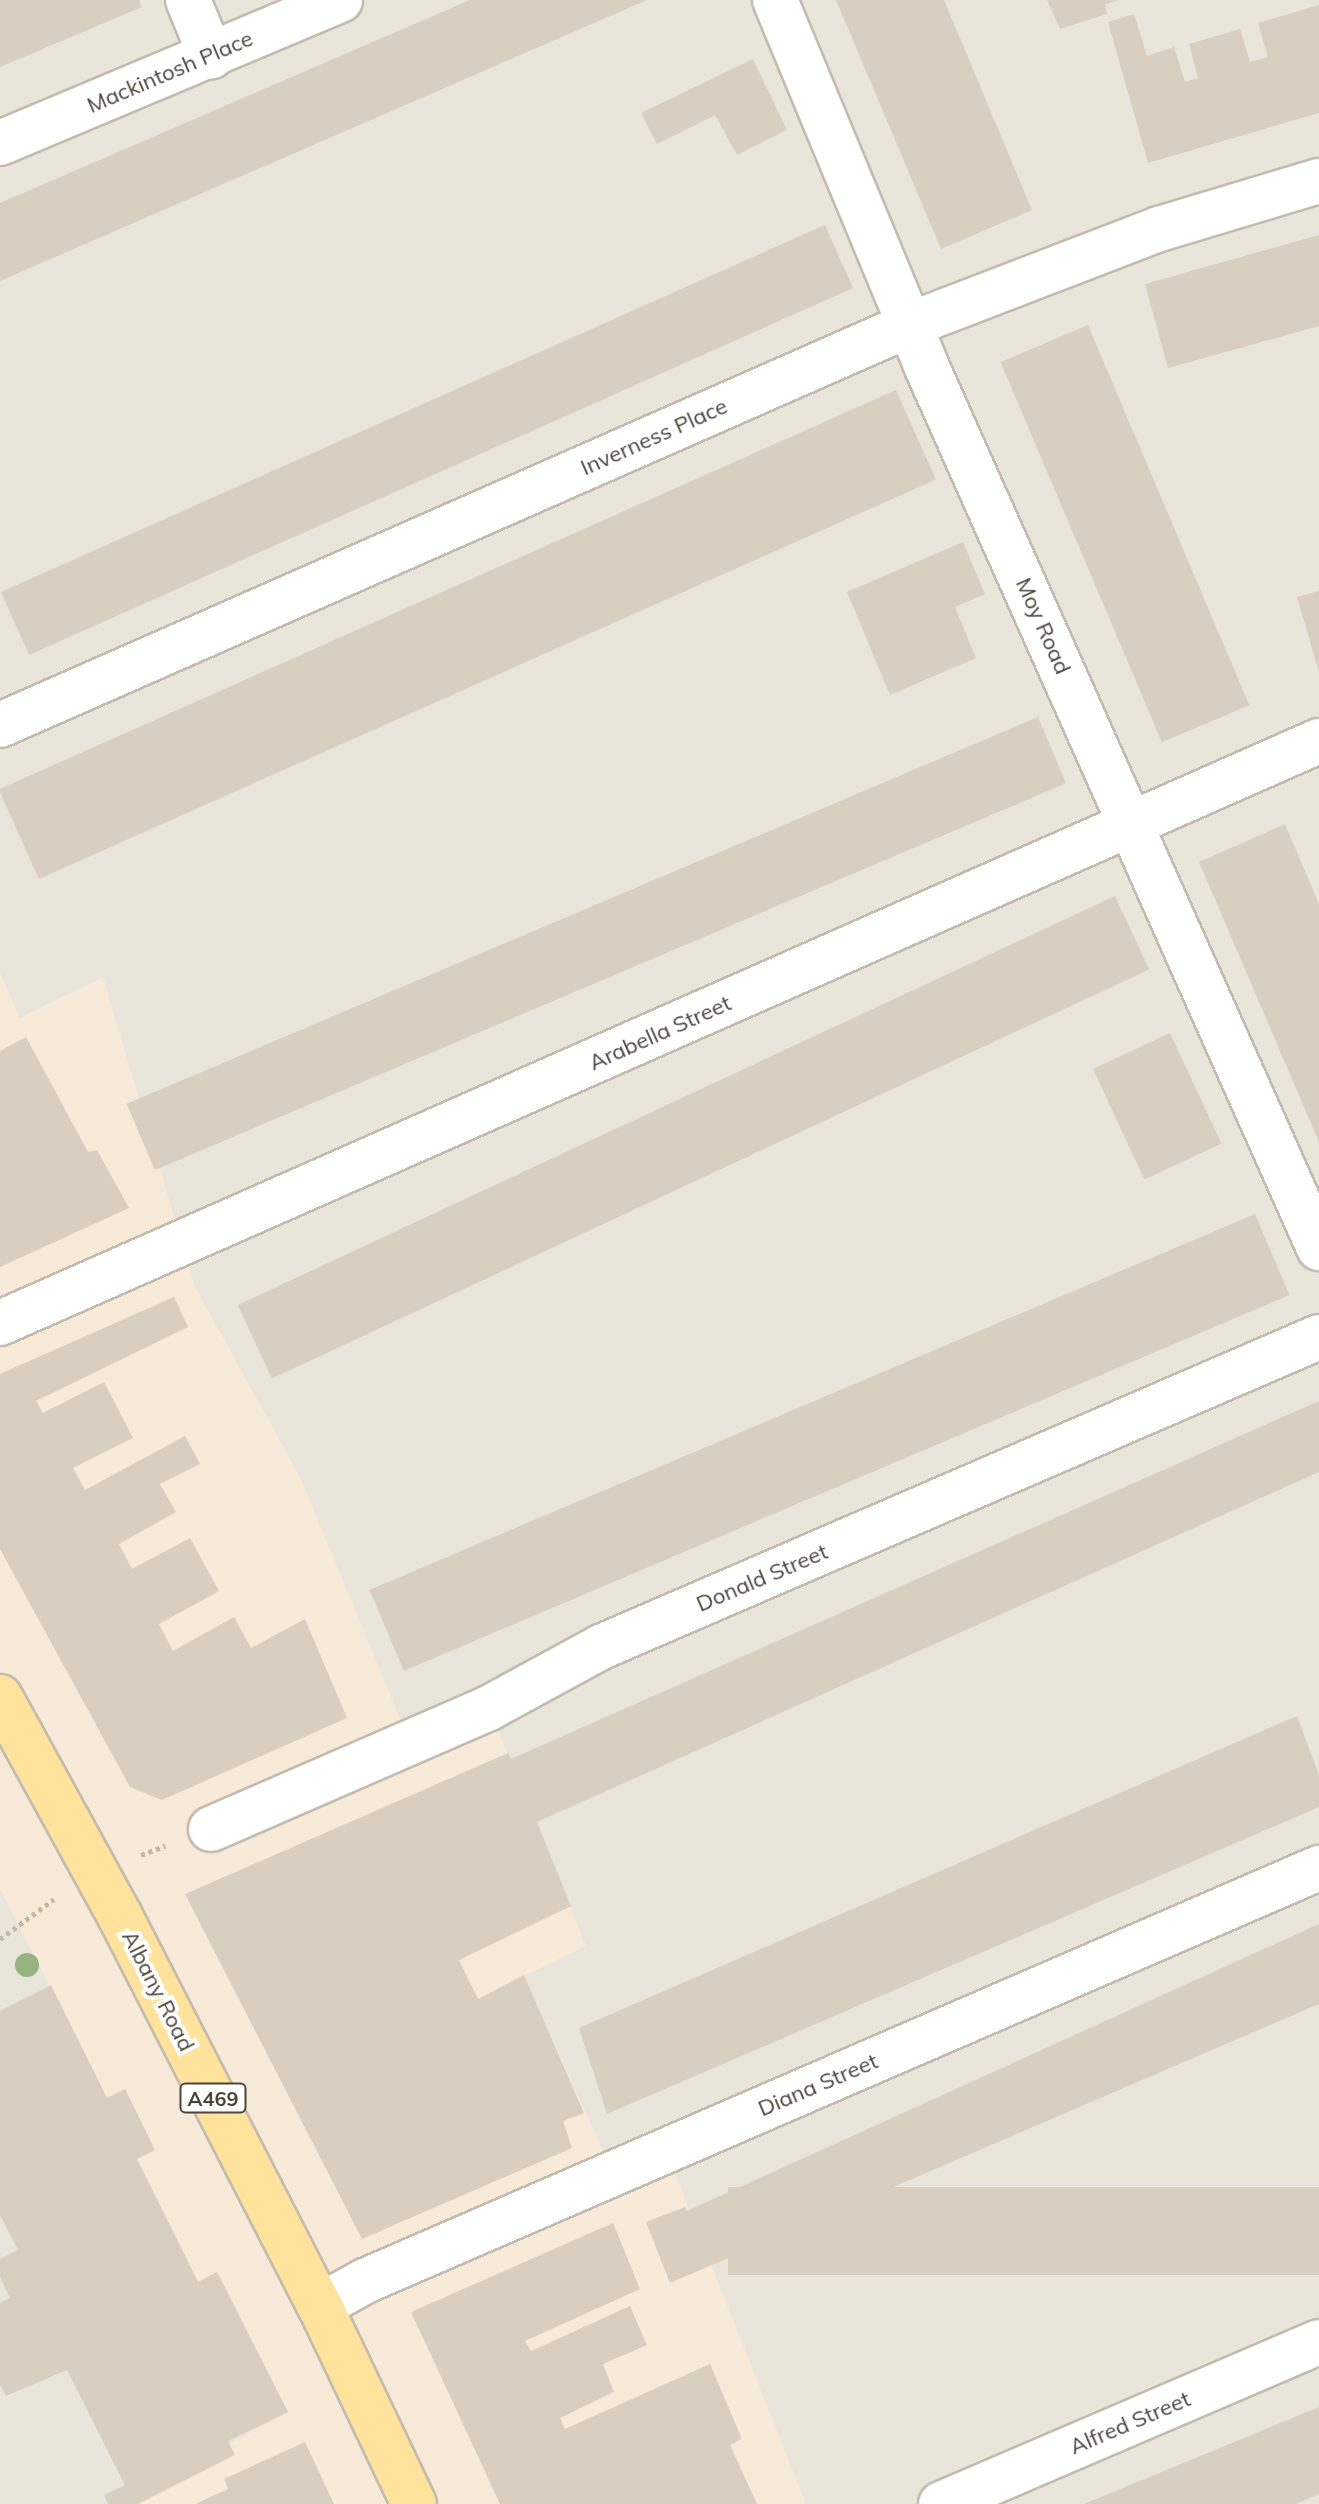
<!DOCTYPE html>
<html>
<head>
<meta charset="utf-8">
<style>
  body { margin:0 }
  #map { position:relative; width:1319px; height:2504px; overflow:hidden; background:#f6f3ec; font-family:Mulish,sans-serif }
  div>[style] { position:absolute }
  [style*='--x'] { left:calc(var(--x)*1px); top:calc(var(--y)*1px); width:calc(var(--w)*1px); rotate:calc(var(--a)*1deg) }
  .residential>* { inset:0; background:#eae5da; transform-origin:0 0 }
  .commercial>* { inset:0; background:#f7ead8 }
  .building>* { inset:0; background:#d8cfc1; transform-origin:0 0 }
  .path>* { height:5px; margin-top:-2.5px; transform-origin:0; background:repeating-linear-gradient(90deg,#c4b79f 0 4px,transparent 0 8px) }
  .roads { filter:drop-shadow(2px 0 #c2bbae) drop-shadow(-2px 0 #c2bbae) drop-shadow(0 2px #c2bbae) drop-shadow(0 -2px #c2bbae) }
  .minor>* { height:44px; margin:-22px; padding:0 22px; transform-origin:22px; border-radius:22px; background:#fff }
  .major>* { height:44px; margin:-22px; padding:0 22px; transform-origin:22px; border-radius:22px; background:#ffe39c }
  .trees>* { width:24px; height:24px; margin:-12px; border-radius:50%; background:#97b381 }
  span { translate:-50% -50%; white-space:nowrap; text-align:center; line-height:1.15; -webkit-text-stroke:8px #fff; paint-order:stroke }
  .shield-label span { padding:2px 6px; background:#fff; border:2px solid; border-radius:6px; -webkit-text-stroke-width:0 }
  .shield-label { font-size:20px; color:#4b4439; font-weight:700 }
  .street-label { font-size:22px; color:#4b4439 }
</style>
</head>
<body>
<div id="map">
  <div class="residential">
    <i style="left:0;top:0;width:1319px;height:2504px"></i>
  </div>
  <div class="commercial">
    <i style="clip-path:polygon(0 973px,20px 1018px,103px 977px,195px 1287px,300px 1477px,410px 1743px,489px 1708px,586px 1946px,524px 1976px,613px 2173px,666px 2151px,806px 2504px,117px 2504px,288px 2412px,218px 2273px,198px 2282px,137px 2159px,155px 2149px,125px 2089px,107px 2098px,0 1889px)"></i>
  </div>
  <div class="building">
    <i style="clip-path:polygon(0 0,139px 0,142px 7px,0 67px)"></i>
    <i style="clip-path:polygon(470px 0,647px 0,0 281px,0 203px)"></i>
    <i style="clip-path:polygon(836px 0,944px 0,1032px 210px,941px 249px)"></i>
    <i style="clip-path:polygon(1047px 0,1117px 0,1117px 1px,1105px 4px,1107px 14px,1060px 29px)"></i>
    <i style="clip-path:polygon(1319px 5px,1319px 113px,1148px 163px,1108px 22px,1134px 14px,1147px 56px,1174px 47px,1185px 82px,1198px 78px,1189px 44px,1240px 29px,1250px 62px,1268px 57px,1258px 23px)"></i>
    <i style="clip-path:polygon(753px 59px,787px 130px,737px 155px,715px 115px,657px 144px,641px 113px)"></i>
    <i style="left:825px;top:225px;width:69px;height:902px;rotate:66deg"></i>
    <i style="clip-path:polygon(1319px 235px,1319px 326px,1168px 368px,1145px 284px)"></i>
    <i style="left:1088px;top:325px;width:413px;height:95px;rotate:67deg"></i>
    <i style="left:896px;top:390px;width:98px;height:982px;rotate:66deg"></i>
    <i style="clip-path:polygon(963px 542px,985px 594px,955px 607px,976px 658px,890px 695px,847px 592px)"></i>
    <i style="clip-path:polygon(1319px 591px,1319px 669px,1318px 669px,1297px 597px)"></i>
    <i style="left:1038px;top:717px;width:72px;height:990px;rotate:67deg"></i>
    <i style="clip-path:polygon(1285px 824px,1319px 904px,1319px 1142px,1199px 862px)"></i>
    <i style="left:1115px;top:896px;width:81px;height:968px;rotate:65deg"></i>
    <i style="left:1170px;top:1033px;width:122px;height:85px;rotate:65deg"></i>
    <i style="clip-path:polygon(26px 1037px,88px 1152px,97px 1150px,129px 1208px,0 1267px,0 1051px)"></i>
    <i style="left:1255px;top:1214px;width:88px;height:962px;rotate:67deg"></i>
    <i style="clip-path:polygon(174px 1297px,188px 1327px,36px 1401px,43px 1413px,104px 1382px,133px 1438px,73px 1468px,85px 1490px,185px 1436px,200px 1464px,160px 1484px,176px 1512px,119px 1544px,132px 1569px,190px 1538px,219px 1591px,159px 1624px,173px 1651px,234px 1617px,251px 1648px,305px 1619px,347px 1718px,162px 1800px,130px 1787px,0 1549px,0 1374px)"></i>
    <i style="clip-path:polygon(1319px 1401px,1319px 1472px,537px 1822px,571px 1906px,459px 1960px,478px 1999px,524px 1975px,584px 2113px,563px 2121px,572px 2148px,362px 2239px,185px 1894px,508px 1753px,511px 1759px)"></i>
    <i style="clip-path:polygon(1297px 1716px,1319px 1775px,1319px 1807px,607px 2114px,579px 2028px)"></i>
    <i style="clip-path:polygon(1319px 1924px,1319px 2004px,670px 2283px,646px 2222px,685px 2207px,687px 2211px)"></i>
    <i style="clip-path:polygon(51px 1985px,107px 2098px,125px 2089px,155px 2150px,137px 2159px,198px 2282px,217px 2272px,288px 2412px,228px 2441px,235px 2455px,138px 2504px,108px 2504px,104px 2495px,125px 2485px,67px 2370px,6px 2396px,0 2385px,0 2303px,10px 2298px,0 2277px,0 2259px,18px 2250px,0 2215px,0 2011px)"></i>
    <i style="left:1319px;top:2187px;width:88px;height:591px;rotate:90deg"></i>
    <i style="clip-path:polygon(613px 2223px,640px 2289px,525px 2341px,531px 2351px,630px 2306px,647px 2345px,603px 2364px,614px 2392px,560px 2418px,565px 2429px,710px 2364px,742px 2439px,730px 2445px,757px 2504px,500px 2504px,411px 2312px)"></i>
    <i style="clip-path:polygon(1319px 2407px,1319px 2494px,1296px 2504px,1084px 2504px)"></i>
    <i style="clip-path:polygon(305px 2442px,334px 2504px,195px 2504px,228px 2489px,224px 2479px)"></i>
  </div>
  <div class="path">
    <i style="--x:141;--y:1855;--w:26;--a:-21"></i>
    <i style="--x:0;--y:1939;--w:67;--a:-36.5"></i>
  </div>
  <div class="roads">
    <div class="minor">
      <i style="--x:188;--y:0;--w:61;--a:67.7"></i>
      <i style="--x:775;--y:0;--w:393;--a:67.5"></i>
      <i style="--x:925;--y:363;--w:969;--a:66"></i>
      <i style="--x:0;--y:143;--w:369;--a:-22.8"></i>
      <i style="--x:0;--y:725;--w:993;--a:-23.75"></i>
      <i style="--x:909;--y:325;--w:268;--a:-21"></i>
      <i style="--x:1159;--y:229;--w:167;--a:-16.7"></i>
      <i style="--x:0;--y:1323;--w:1442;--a:-23.81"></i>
      <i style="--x:211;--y:1829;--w:303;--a:-23.5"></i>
      <i style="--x:489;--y:1708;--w:128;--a:-28.6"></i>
      <i style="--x:601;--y:1647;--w:782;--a:-23.35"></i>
      <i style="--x:320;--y:2306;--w:51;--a:-29.1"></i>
      <i style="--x:365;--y:2281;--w:1040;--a:-23.41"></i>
      <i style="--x:941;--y:2504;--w:411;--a:-23.2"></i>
    </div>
    <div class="major">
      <i style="--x:0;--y:1697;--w:250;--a:61.3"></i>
      <i style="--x:120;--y:1916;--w:438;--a:62.9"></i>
      <i style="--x:320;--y:2306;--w:219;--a:64.6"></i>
    </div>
  </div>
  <div class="trees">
    <i style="left:27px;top:1965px"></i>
  </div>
  <div class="shield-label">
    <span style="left:213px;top:2098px">A469</span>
  </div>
  <div class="street-label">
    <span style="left:170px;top:72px;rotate:-23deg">Mackintosh Place</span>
    <span style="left:654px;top:437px;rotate:-24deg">Inverness Place</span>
    <span style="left:1043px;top:626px;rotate:66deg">Moy Road</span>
    <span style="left:660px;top:1033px;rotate:-24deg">Arabella Street</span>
    <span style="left:762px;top:1578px;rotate:-23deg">Donald Street</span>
    <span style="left:158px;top:1991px;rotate:63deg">Albany Road</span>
    <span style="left:818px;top:2085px;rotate:-23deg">Diana Street</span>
    <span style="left:1130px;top:2423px;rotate:-23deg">Alfred Street</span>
  </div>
</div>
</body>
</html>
